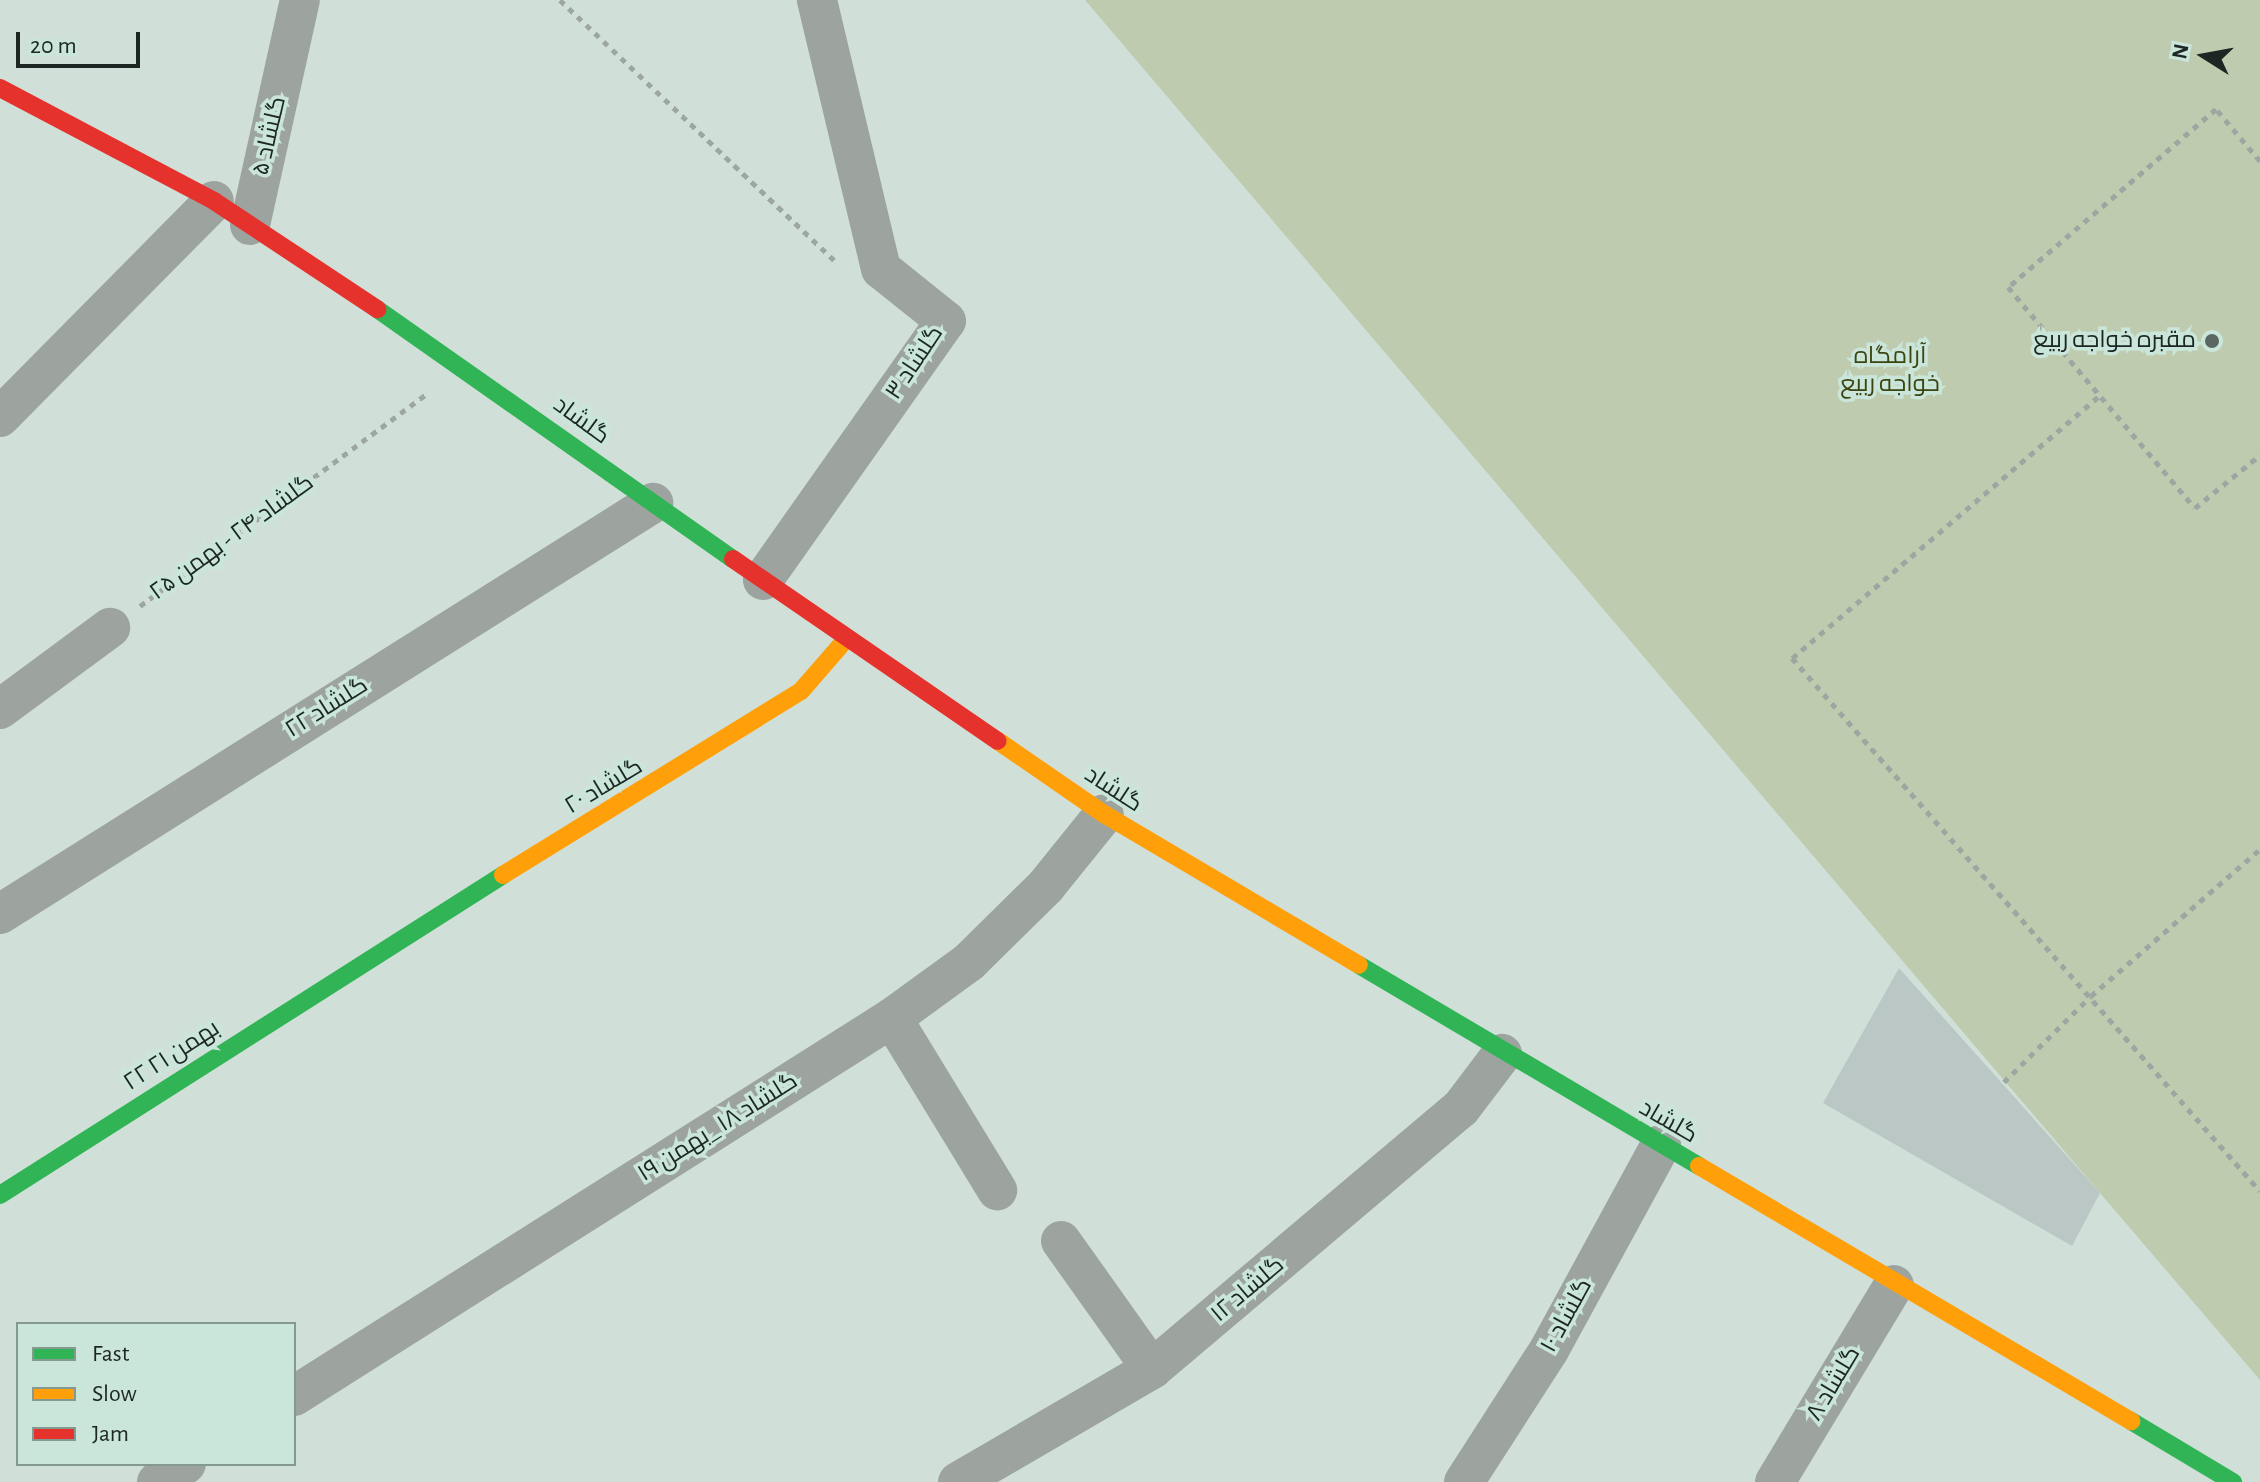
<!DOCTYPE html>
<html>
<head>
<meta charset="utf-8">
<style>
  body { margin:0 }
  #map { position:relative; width:2260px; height:1482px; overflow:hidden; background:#d0e0d9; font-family:"Alegreya Sans",Cairo,sans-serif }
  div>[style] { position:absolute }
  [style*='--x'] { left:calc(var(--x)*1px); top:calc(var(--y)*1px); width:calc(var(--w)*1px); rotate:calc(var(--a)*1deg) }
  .green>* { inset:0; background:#becbae }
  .building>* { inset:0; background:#bbc7c4 }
  .path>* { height:5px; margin-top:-2.5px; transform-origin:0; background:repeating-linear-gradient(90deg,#9ea6a2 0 6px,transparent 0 12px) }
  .street>* { height:40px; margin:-20px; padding:0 20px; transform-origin:20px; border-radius:20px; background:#9da4a0 }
  .fast>* { height:18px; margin:-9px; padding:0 9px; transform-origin:9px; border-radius:9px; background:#30b455 }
  .slow>* { height:18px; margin:-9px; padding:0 9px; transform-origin:9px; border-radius:9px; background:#ff9f0a }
  .jam>* { height:18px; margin:-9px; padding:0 9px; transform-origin:9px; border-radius:9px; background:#e5322d }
  .dots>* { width:22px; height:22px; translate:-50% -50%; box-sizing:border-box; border:4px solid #cae6da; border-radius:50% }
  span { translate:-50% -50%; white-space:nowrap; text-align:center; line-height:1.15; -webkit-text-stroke:7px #cae6da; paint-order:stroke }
  .street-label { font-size:24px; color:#1c2622 }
  .poi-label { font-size:24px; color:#1c2622 }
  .right { translate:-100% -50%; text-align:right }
  .park-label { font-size:24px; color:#3c4410 }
  .legend { position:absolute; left:16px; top:1322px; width:280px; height:144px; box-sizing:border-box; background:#cae6da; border:2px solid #849990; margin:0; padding:10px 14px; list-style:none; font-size:24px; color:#1c2622 }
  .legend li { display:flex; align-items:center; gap:16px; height:40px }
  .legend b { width:40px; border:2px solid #849990 }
  .north { position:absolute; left:2164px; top:16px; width:80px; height:80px; -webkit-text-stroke:6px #cae6da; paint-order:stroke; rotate:281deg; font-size:22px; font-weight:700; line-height:32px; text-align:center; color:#1c2622 }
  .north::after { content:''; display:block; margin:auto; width:28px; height:36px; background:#1c2622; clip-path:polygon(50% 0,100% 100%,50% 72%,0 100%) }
  .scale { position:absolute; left:16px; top:32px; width:124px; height:36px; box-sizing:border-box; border:4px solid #1c2622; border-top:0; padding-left:10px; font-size:24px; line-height:28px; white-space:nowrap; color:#1c2622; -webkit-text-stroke:6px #cae6da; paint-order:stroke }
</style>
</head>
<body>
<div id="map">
  <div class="green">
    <i style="clip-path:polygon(1085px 0,2260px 0,2260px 1380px,2100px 1193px)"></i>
  </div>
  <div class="building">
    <i style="clip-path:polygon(1899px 968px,2100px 1193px,2072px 1246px,1823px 1103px)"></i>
  </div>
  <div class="path">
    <i style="--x:560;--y:0;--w:379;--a:43.5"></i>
    <i style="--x:2260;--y:161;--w:68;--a:-130.2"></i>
    <i style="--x:2216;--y:109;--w:274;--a:139.4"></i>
    <i style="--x:2008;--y:287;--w:289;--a:49.8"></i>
    <i style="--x:2195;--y:508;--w:84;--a:-39.2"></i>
    <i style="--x:2098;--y:397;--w:402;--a:139.5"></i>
    <i style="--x:1792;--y:658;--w:709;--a:48.72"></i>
    <i style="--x:140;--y:606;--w:358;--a:-36.5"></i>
    <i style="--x:2004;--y:1082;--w:122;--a:-44.7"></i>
    <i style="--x:2091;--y:996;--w:224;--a:-41"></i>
  </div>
  <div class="street">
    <i style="--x:250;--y:225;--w:230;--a:-77.5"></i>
    <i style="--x:0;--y:417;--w:304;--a:-45.3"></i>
    <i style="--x:763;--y:580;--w:317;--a:-54.8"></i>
    <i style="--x:946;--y:321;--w:83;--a:-141.3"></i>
    <i style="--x:881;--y:269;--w:277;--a:-103.4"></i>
    <i style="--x:0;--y:709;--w:137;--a:-36.4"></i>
    <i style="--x:0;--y:914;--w:772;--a:-32.19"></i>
    <i style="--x:892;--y:1018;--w:202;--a:58.6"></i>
    <i style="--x:1061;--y:1241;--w:157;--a:54.6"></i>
    <i style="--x:294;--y:1396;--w:707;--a:-32.3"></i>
    <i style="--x:892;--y:1018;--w:95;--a:-36"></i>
    <i style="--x:969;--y:962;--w:108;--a:-44.6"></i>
    <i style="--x:1046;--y:886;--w:92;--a:-51.1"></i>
    <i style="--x:157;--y:1482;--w:34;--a:-32"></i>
    <i style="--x:958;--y:1482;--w:225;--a:-30.2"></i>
    <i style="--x:1152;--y:1369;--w:404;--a:-40.2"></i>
    <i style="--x:1461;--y:1108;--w:68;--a:-52.8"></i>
    <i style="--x:1464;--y:1482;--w:157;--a:-57.2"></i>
    <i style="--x:1549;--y:1350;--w:234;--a:-61.4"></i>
    <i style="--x:1775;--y:1482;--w:230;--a:-58.9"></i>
  </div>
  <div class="fast">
    <i style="--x:377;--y:309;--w:435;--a:35.1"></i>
    <i style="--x:1359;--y:965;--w:395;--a:30.6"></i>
    <i style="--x:0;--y:1195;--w:596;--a:-32.46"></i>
    <i style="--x:2131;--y:1421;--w:119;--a:30.9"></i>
  </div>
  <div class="slow">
    <i style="--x:998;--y:741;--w:129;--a:34.6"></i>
    <i style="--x:1104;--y:814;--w:296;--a:30.6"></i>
    <i style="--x:503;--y:875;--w:350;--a:-31.7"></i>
    <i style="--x:801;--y:691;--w:70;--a:-49"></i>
    <i style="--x:1699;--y:1166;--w:502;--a:30.55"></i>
  </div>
  <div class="jam">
    <i style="--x:0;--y:88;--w:242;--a:27.8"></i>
    <i style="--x:214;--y:201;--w:196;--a:33.5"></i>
    <i style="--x:733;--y:559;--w:321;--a:34.5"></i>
  </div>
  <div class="dots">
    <i style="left:2212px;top:341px;background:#5b6762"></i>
  </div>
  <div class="street-label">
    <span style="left:270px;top:136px;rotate:-77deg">گلشاد ۵</span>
    <span style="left:915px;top:363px;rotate:-56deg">گلشاد ۳</span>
    <span style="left:581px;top:421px;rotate:36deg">گلشاد</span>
    <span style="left:232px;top:538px;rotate:-36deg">گلشاد ۲۴ - بهمن ۲۵</span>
    <span style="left:327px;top:708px;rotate:-32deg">گلشاد ۲۲</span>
    <span style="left:604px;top:787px;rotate:-31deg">گلشاد ۲۰</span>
    <span style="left:1113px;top:790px;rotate:33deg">گلشاد</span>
    <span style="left:172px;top:1056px;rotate:-33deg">۲۲ بهمن ۲۱</span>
    <span style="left:1668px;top:1122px;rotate:30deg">گلشاد</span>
    <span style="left:718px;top:1128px;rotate:-32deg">گلشاد ۱۸ _بهمن ۱۹</span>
    <span style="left:1248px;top:1290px;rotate:-40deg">گلشاد ۱۲</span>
    <span style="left:1567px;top:1316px;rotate:-61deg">گلشاد ۱۰</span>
    <span style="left:1834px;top:1384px;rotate:-59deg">گلشاد ۸</span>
  </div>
  <div class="poi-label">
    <span class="right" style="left:2196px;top:341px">مقبره خواجه ربیع</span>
  </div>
  <div class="park-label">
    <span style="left:1890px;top:371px">آرامگاه<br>خواجه ربیع</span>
  </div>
  <ul class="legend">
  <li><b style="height:10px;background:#30b455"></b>Fast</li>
  <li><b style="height:10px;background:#ff9f0a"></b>Slow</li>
  <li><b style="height:10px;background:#e5322d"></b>Jam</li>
  </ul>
  <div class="north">N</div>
  <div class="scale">20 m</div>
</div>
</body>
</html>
